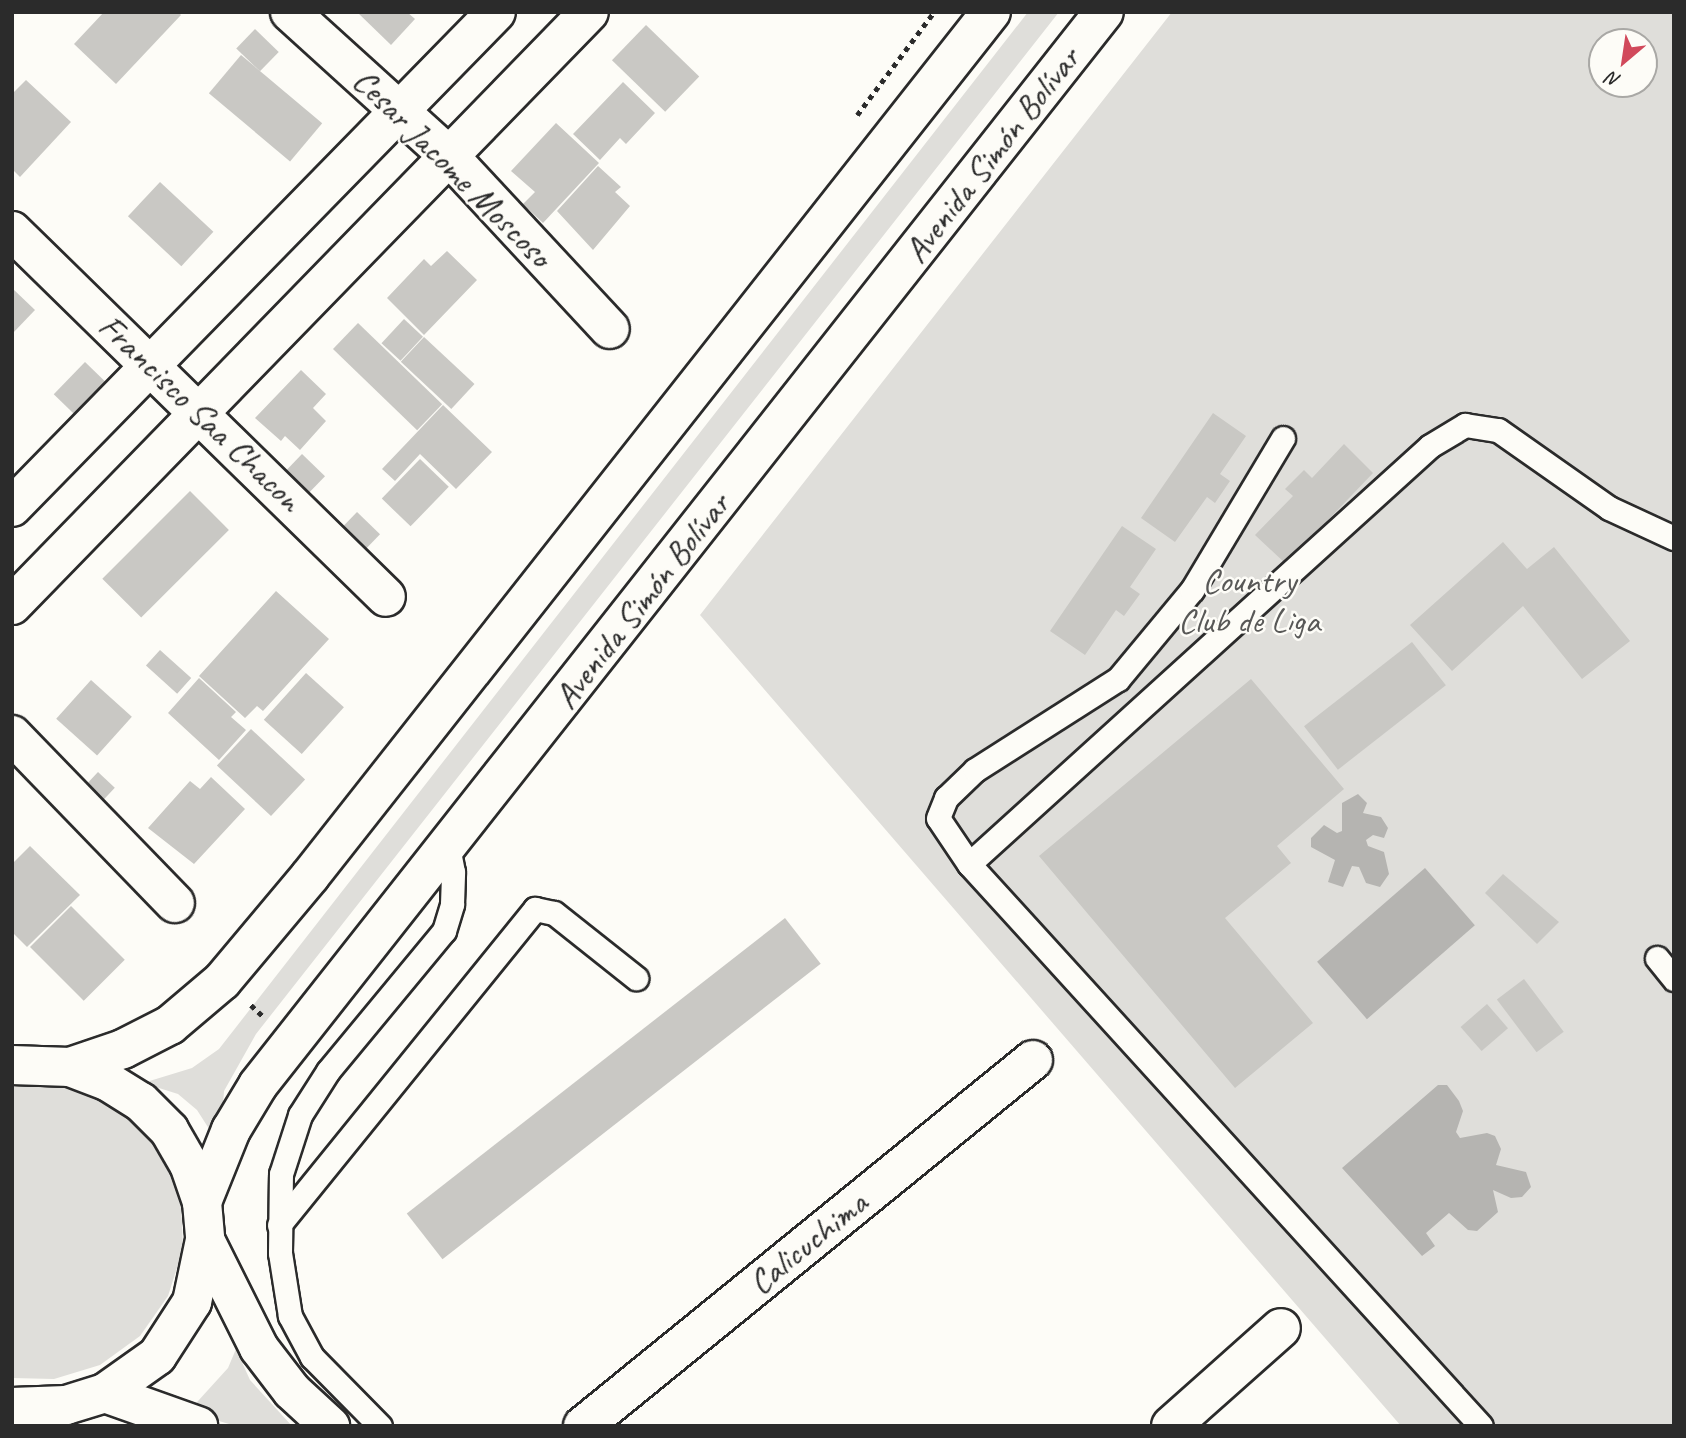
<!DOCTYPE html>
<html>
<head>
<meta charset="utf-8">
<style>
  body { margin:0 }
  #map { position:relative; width:1686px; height:1438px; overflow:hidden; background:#fdfcf7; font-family:Caveat,sans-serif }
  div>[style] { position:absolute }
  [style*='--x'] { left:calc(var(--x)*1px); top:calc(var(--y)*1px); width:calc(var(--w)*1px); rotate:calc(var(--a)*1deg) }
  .green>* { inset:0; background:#dfdeda }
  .water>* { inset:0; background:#b5b4b1; transform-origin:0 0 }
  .building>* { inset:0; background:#c9c8c4; transform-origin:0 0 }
  .path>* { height:4.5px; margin-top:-2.25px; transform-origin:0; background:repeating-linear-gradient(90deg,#2b2b2b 0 5px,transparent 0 10px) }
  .roads { filter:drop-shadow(2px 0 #2b2b2b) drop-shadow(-2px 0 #2b2b2b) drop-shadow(0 2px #2b2b2b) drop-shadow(0 -2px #2b2b2b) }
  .service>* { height:23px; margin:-11.5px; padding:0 11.5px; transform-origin:11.5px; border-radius:11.5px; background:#fdfcf7 }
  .minor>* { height:38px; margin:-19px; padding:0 19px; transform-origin:19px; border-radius:19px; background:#fdfcf7 }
  .trunk>* { height:38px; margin:-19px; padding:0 19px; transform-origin:19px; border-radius:19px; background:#fdfcf7 }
  span { translate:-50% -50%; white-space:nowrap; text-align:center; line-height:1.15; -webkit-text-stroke:5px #fdfcf7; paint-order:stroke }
  .street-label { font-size:35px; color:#2b2b2b }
  .park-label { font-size:35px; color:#585857 }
  .frame { position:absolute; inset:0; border:14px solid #2b2b2b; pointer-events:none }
  .north { position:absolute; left:1588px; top:28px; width:70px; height:70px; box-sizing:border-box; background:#fdfcf7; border:2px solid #a9a8a5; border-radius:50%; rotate:209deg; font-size:19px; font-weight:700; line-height:28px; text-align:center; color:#2b2b2b }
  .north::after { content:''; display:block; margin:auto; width:24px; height:32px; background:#d1495b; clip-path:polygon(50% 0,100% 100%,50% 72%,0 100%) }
</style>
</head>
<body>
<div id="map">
  <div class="green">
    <i style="clip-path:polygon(1028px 12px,1059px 12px,256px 1034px,224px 1091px,220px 1146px,197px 1110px,178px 1094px,143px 1083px,192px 1068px,219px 1049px)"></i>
    <i style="clip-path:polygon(evenodd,1172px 12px,1674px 12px,1674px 1426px,1401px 1426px,700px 615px,1172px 12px,1602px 42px,1644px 42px,1644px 84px,1602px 84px,1602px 42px)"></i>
    <i style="clip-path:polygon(47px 1078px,92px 1090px,133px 1116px,164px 1155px,181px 1200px,183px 1249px,168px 1296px,140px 1336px,100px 1365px,54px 1379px,12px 1378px,12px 1079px)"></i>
    <i style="clip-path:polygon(236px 1349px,250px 1380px,292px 1426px,236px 1426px,188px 1412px,228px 1368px)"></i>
  </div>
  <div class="water">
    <i style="clip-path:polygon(1358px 794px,1367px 803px,1363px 813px,1381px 817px,1388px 828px,1384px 838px,1373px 835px,1366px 840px,1368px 846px,1384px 852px,1389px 874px,1380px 887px,1366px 883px,1359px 867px,1352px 866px,1343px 887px,1328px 882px,1335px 860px,1311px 847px,1311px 838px,1324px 825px,1337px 833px,1342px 831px,1342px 803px)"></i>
    <i style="left:1425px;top:868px;width:76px;height:143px;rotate:49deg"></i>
    <i style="clip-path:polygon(1438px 1085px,1447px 1085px,1459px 1101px,1463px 1111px,1456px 1132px,1460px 1138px,1487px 1133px,1495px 1136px,1501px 1149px,1496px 1165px,1526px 1172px,1531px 1187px,1522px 1197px,1511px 1198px,1493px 1190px,1498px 1212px,1477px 1231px,1468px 1230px,1449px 1213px,1426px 1233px,1435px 1246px,1422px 1256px,1342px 1168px)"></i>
  </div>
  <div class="building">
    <i style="clip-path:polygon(104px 12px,178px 12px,181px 15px,116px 84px,74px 44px)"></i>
    <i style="clip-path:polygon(357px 12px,407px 12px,415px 19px,391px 45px)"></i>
    <i style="left:646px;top:25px;width:74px;height:49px;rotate:44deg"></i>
    <i style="left:255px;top:29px;width:33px;height:27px;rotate:44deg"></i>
    <i style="left:241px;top:55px;width:106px;height:50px;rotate:40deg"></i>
    <i style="clip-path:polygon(26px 80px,71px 122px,20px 177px,12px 169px,12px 94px)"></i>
    <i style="clip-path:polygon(623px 82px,655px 113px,626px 144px,620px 138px,600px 160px,573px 134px)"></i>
    <i style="clip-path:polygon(556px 123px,599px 163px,543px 223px,523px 204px,535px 192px,511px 171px)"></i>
    <i style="clip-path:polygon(598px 166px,621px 187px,615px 192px,630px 206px,593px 250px,557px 211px)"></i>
    <i style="left:160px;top:182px;width:73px;height:47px;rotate:43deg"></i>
    <i style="clip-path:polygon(447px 251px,477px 280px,424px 335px,387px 298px,424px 259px,431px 266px)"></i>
    <i style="clip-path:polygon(12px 288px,35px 310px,12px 334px)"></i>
    <i style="left:404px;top:319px;width:26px;height:33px;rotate:43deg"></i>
    <i style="left:358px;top:323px;width:117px;height:36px;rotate:44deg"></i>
    <i style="left:424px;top:337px;width:69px;height:34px;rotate:43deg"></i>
    <i style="left:85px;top:362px;width:33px;height:45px;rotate:44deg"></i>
    <i style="clip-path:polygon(301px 370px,326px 394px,313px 408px,326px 421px,300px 450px,285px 436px,281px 441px,255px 418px)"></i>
    <i style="clip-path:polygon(443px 405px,492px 452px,456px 489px,420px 454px,395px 481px,382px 469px)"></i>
    <i style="clip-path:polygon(1213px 413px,1246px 436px,1220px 474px,1230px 481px,1215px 503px,1207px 497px,1175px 542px,1141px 518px)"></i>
    <i style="clip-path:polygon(1344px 444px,1373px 473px,1286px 564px,1255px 535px,1293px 496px,1285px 489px,1304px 470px,1312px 478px)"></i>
    <i style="left:302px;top:454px;width:32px;height:28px;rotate:44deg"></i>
    <i style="left:420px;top:459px;width:40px;height:55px;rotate:44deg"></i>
    <i style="left:190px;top:491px;width:55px;height:124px;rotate:45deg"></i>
    <i style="left:357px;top:512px;width:32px;height:23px;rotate:44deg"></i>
    <i style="clip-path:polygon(1122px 526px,1156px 549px,1130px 587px,1140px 594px,1124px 616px,1116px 610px,1085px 655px,1050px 631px)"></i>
    <i style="clip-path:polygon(1503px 542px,1527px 569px,1554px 547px,1630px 641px,1582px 679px,1523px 606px,1452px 671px,1410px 625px)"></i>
    <i style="clip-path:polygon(276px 591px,329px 639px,263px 711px,257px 706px,245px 718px,199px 676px)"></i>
    <i style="left:1412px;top:642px;width:55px;height:137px;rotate:52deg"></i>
    <i style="left:160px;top:650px;width:42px;height:21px;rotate:42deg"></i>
    <i style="left:306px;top:673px;width:51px;height:63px;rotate:42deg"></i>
    <i style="clip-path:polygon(199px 678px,236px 712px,231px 717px,246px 730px,219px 760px,168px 713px)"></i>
    <i style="clip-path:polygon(1251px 679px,1344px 789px,1277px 846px,1291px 863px,1225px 918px,1313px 1023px,1235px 1088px,1039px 856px)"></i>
    <i style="left:91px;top:680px;width:55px;height:52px;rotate:42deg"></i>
    <i style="left:251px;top:729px;width:74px;height:50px;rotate:43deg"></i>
    <i style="left:98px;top:772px;width:23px;height:22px;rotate:43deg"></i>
    <i style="clip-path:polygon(211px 777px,245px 809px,194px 864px,148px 828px,190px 781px,200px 789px)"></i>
    <i style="clip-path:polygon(30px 846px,80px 895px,27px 947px,12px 932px,12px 864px)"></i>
    <i style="clip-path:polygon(1503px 874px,1559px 922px,1537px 944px,1485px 893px)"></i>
    <i style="left:71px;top:906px;width:76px;height:58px;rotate:45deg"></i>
    <i style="left:785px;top:918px;width:58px;height:480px;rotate:52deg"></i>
    <i style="left:1524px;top:979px;width:66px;height:34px;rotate:53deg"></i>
    <i style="left:1487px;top:1004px;width:32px;height:35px;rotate:49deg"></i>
  </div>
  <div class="path">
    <i style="--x:857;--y:115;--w:129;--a:-53.2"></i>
    <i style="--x:251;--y:1005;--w:19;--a:43"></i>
  </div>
  <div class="roads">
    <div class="service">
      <i style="--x:969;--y:864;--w:55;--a:-124"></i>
      <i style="--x:938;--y:818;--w:22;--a:-68"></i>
      <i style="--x:946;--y:798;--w:40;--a:-44"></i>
      <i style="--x:975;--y:770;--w:169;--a:-32.5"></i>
      <i style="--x:1118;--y:679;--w:116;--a:-50.3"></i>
      <i style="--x:1192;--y:590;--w:177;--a:-59.1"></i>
      <i style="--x:1657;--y:958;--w:27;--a:51"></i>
      <i style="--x:279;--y:1225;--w:407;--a:-51"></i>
      <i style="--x:535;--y:909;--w:19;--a:12"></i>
      <i style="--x:554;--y:913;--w:105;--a:38.4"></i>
      <i style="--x:380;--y:1426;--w:97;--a:-134.6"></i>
      <i style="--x:312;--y:1357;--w:47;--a:-118.2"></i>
      <i style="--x:290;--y:1316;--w:64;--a:-99"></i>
      <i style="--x:280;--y:1253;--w:79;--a:-89.3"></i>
      <i style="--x:281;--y:1174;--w:62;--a:-72.1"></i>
      <i style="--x:300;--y:1115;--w:52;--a:-57.5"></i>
      <i style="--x:328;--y:1071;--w:182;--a:-50.4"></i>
      <i style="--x:444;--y:931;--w:28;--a:-73"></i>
      <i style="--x:452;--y:904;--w:32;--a:-88"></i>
      <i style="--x:453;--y:872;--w:26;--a:-101"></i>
      <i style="--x:1481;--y:1426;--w:760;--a:-132.33"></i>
      <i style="--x:969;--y:864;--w:622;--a:-42.2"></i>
      <i style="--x:1430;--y:446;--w:41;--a:-31"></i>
      <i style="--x:1465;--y:425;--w:33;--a:9"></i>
      <i style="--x:1498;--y:430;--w:136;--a:35.1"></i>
      <i style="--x:1609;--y:508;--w:72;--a:24.8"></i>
    </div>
    <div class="minor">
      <i style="--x:290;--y:12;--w:215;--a:42.2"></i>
      <i style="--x:449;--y:156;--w:236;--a:47.1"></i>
      <i style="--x:12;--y:231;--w:523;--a:44.38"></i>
      <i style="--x:12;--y:507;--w:692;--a:-45.64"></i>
      <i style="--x:12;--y:605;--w:827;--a:-45.78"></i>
      <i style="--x:12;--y:735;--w:234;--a:45.9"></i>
      <i style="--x:583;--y:1426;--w:580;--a:-39.12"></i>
      <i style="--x:1171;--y:1426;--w:147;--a:-41.7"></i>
    </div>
    <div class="trunk">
      <i style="--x:12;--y:1065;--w:58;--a:2"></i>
      <i style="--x:70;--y:1067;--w:40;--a:21"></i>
      <i style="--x:107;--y:1081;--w:40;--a:32"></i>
      <i style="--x:141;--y:1102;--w:40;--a:45"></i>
      <i style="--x:169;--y:1130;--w:39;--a:60"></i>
      <i style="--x:189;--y:1164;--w:40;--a:71.1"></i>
      <i style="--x:202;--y:1202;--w:38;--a:85"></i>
      <i style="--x:205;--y:1240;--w:63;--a:101.8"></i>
      <i style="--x:192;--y:1302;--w:64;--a:122.9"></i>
      <i style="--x:157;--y:1356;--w:64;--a:144.6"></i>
      <i style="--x:105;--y:1393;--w:41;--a:162.9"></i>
      <i style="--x:66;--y:1405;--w:54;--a:177.9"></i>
      <i style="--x:70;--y:1067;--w:56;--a:-18.8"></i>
      <i style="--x:123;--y:1049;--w:53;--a:-27.1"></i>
      <i style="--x:170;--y:1025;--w:68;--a:-40.2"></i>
      <i style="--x:222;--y:981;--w:137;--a:-50"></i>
      <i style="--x:310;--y:876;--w:1100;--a:-51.76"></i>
      <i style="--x:202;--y:1202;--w:78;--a:-68.1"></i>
      <i style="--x:231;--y:1130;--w:52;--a:-59"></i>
      <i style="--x:258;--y:1085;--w:1366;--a:-51.75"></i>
      <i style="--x:205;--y:1240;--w:121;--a:63.4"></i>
      <i style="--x:259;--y:1348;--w:54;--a:52.5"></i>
      <i style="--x:292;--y:1391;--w:52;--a:42.6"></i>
      <i style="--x:105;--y:1393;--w:99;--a:19.5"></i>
    </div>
  </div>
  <div class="street-label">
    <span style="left:992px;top:155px;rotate:-52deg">Avenida Simón Bolívar</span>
    <span style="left:452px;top:168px;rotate:45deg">Cesar Jacome Moscoso</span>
    <span style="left:200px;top:413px;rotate:44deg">Francisco Saa Chacon</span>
    <span style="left:642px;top:601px;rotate:-52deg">Avenida Simón Bolívar</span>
    <span style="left:808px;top:1243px;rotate:-39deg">Calicuchima</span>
  </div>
  <div class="park-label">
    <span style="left:1249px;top:601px">Country<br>Club de Liga</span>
  </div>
  <div class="frame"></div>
  <div class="north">N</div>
</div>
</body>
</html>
